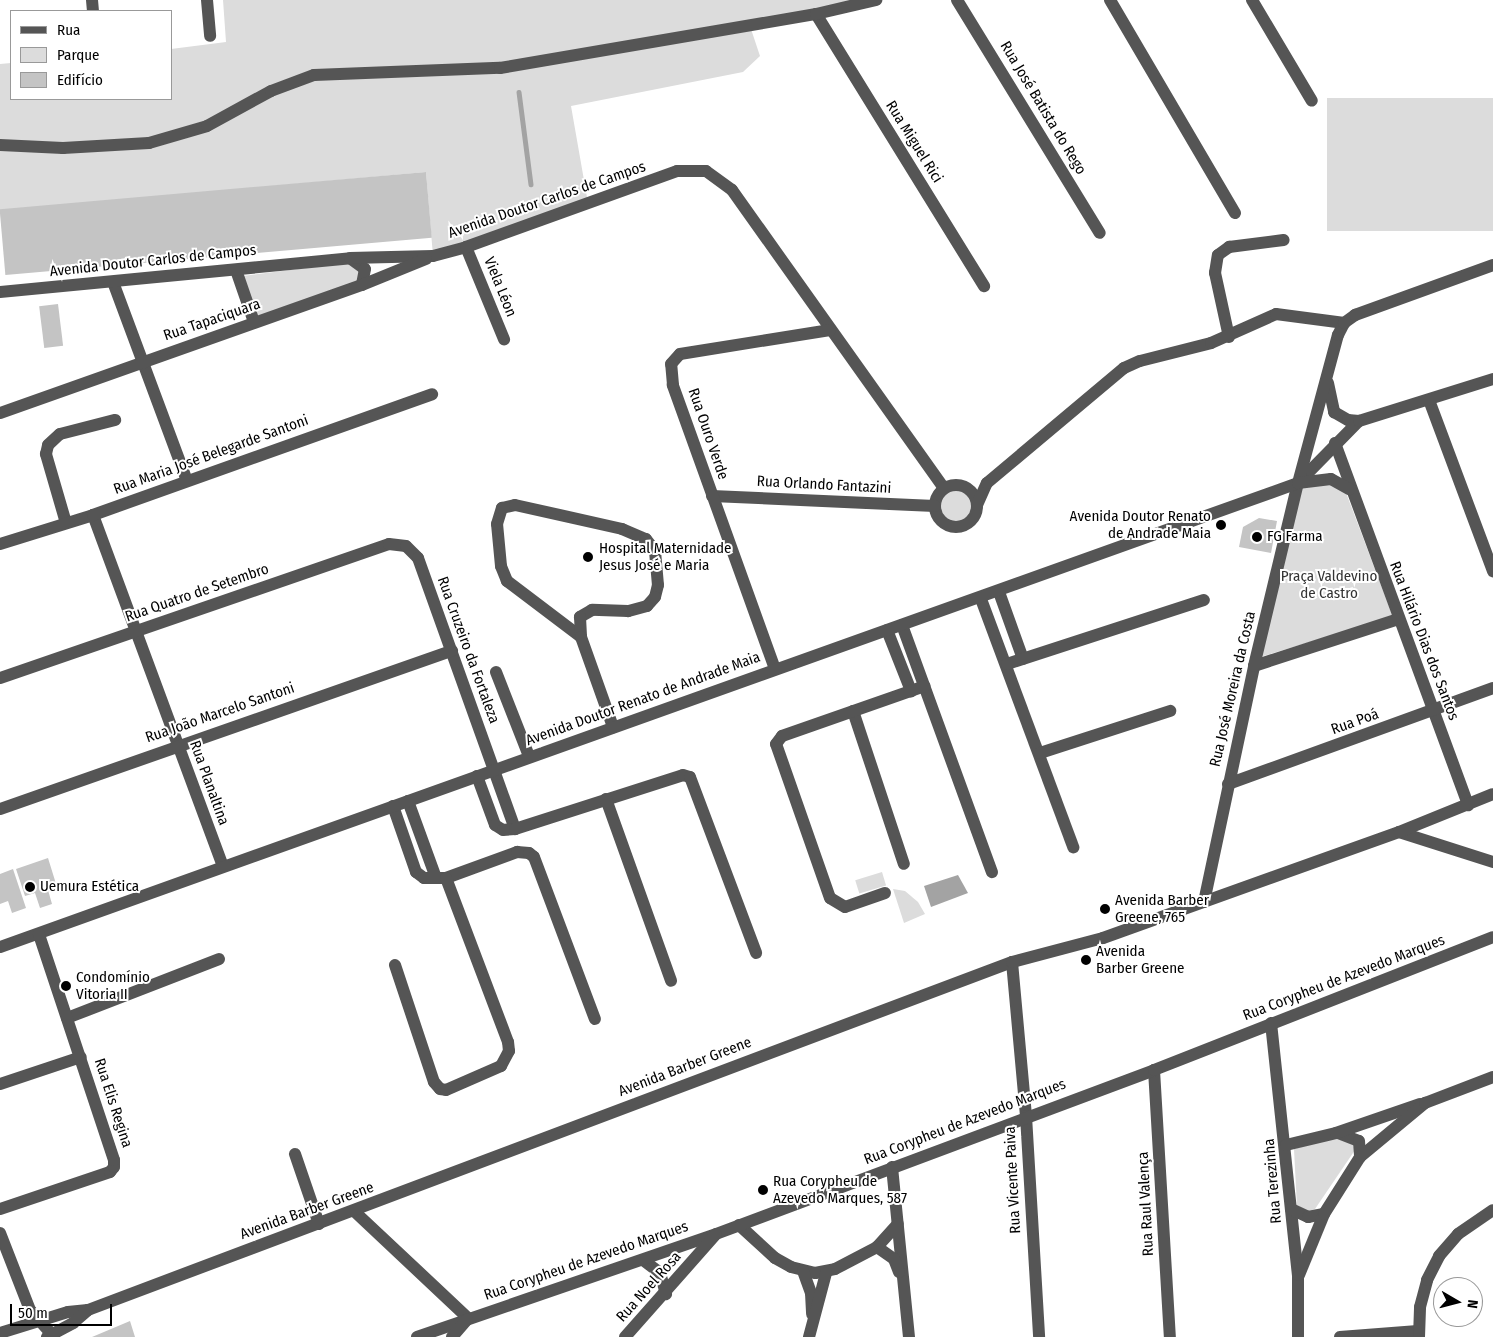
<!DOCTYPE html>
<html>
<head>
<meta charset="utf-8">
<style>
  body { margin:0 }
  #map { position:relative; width:1493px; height:1337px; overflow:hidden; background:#fff; font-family:"Fira Sans Condensed",sans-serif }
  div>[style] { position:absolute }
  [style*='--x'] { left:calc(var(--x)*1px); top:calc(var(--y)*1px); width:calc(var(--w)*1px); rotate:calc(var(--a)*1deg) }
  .green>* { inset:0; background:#dcdcdc; transform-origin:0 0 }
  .round { border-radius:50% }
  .water>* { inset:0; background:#a3a3a3 }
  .stream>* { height:4.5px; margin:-2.25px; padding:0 2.25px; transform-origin:2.25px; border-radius:2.25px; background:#a3a3a3 }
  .building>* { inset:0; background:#c4c4c4; transform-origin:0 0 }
  .minor>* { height:12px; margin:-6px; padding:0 6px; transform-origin:6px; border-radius:6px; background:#555 }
  .minor>.ring { margin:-6px; padding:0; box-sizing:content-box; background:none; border:12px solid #555; border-radius:50% }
  .dots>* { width:14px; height:14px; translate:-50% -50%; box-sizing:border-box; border:2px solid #fff; border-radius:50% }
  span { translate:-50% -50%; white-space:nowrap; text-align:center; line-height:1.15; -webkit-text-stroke:4px #fff; paint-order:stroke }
  .street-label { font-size:15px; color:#000 }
  .poi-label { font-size:15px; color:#000 }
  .right { translate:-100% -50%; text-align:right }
  .left { translate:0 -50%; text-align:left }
  .park-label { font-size:15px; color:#333 }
  .legend { position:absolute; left:10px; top:10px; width:162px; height:90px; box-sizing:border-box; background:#fff; border:1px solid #999; margin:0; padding:6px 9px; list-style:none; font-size:15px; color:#000 }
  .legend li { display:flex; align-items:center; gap:10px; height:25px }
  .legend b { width:25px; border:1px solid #999 }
  .north { position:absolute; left:1433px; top:1277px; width:50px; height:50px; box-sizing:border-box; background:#fff; border:1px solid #999; border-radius:50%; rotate:98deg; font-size:14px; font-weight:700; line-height:20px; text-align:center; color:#000 }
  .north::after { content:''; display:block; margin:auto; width:18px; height:22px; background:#000; clip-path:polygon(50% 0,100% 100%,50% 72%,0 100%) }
  .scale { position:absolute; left:10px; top:1304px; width:102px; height:22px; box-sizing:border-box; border:2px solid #000; border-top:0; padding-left:6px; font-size:15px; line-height:18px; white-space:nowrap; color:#000; -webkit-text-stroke:4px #fff; paint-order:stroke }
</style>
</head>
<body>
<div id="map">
  <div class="green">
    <i style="clip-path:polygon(223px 0,876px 0,750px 26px,760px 56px,743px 72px,571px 106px,588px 203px,433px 256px,426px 172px,0 211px,0 64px,11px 63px,11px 99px,171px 99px,171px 49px,226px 42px)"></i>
    <i style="left:1493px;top:98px;width:133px;height:166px;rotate:90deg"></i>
    <i style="clip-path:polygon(354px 262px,363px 279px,256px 317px,243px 276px)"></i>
    <i style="clip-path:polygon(1332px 484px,1345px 490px,1393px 617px,1260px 657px,1299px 488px)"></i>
    <i class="round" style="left:938px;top:488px;width:36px;height:36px"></i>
    <i style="left:882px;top:872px;width:14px;height:28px;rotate:73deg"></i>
    <i style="clip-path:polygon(893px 889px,905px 891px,918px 902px,925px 914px,904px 923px)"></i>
    <i style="clip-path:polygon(1350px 1137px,1355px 1150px,1315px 1209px,1305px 1212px,1297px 1207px,1294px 1149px,1318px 1142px)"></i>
  </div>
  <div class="water">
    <i style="clip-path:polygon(958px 875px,968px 893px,931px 907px,924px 886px)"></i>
  </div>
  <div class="stream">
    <i style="--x:519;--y:92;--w:93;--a:82.6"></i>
  </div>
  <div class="building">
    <i style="left:426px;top:172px;width:66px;height:428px;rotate:85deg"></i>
    <i style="left:58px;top:304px;width:42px;height:19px;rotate:83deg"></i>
    <i style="clip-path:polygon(1259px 518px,1277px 521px,1271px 553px,1239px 547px,1243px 527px)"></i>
    <i style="clip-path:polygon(48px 858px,57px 887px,48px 890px,52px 904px,40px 908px,35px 893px,25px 896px,16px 869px)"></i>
    <i style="clip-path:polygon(13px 869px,26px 908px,12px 913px,8px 901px,0 904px,0 874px)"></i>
    <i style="clip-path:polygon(130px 1321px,135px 1337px,92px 1337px)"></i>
  </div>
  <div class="minor">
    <i style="--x:92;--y:0;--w:11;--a:85"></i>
    <i style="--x:207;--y:0;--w:36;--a:85"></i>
    <i style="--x:957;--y:0;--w:273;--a:58.5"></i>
    <i style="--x:1110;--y:0;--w:247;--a:59.6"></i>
    <i style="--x:1252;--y:0;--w:117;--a:59.3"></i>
    <i style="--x:816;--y:14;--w:320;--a:58.3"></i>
    <i style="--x:0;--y:145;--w:63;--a:2.7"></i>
    <i style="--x:63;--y:148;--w:86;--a:-3.3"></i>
    <i style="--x:149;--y:143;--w:60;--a:-16.3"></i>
    <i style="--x:207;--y:126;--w:73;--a:-28.7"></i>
    <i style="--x:271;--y:91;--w:46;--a:-20.4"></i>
    <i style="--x:314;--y:75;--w:186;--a:-2.2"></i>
    <i style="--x:500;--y:68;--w:321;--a:-9.7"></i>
    <i style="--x:816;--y:14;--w:62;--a:-13.1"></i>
    <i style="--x:466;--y:247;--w:100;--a:67.6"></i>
    <i style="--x:351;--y:259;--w:17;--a:36"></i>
    <i style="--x:365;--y:269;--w:16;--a:101"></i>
    <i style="--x:236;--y:270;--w:55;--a:70.9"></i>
    <i style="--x:113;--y:282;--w:212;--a:69.6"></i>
    <i style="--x:0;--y:292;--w:352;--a:-5.5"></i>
    <i style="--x:350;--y:258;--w:83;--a:-1.4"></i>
    <i style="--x:433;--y:256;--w:34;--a:-15"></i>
    <i style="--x:466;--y:247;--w:224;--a:-19.8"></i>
    <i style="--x:677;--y:171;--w:29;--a:0"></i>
    <i style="--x:706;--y:171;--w:32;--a:36"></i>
    <i style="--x:732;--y:190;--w:366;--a:54.6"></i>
    <i style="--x:1229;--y:337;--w:66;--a:-102.3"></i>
    <i style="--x:1215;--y:273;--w:18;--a:-81"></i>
    <i style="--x:1218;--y:255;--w:14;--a:-36"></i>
    <i style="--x:1229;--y:247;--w:55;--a:-7.3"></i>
    <i style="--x:1328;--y:383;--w:30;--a:78"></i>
    <i style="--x:1334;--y:412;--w:16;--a:30"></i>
    <i style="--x:1348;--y:420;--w:11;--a:5"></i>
    <i style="--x:1429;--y:400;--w:183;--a:69.5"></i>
    <i style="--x:0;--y:413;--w:384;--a:-19.5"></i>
    <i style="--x:362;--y:285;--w:69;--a:-22.1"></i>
    <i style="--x:1335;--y:443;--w:386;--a:69.8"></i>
    <i style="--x:1299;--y:482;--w:86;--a:-45.5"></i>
    <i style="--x:1359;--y:421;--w:140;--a:-17.4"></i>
    <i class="ring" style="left:935px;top:485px;width:30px;height:30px"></i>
    <i style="--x:712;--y:496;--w:223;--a:2.6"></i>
    <i style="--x:977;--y:505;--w:24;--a:-66"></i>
    <i style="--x:987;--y:483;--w:179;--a:-40"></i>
    <i style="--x:1124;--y:368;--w:17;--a:-24"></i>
    <i style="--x:1140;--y:361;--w:73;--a:-14.2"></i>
    <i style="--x:1211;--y:343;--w:71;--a:-24"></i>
    <i style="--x:1276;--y:314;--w:69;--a:7.5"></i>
    <i style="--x:93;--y:515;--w:374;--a:69.7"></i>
    <i style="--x:66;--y:523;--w:72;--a:-106.2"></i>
    <i style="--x:46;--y:454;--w:9;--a:-77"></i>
    <i style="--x:48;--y:445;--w:16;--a:-43"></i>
    <i style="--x:60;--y:434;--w:57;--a:-14.3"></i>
    <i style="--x:0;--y:544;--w:97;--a:-17.3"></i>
    <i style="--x:93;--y:515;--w:360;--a:-19.6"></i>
    <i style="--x:999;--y:592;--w:71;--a:70.3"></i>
    <i style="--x:981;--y:599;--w:265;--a:69.6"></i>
    <i style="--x:902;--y:625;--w:263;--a:70"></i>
    <i style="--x:887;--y:630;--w:66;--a:68.5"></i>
    <i style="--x:581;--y:637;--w:93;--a:-142.9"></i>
    <i style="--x:507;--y:581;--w:16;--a:-112"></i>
    <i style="--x:501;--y:566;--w:42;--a:-95.4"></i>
    <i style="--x:497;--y:524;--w:17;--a:-73"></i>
    <i style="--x:502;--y:508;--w:13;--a:-13"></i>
    <i style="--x:515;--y:505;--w:110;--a:12.6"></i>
    <i style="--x:622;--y:529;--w:26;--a:23"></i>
    <i style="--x:646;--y:539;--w:15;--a:53"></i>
    <i style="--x:655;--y:551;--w:34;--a:85"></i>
    <i style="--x:658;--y:585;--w:12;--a:104"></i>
    <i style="--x:655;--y:597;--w:12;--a:132"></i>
    <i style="--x:647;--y:606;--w:20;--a:165"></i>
    <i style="--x:628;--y:611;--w:36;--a:-178"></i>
    <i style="--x:592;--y:610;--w:14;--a:150"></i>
    <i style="--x:580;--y:617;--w:20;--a:87"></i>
    <i style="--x:581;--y:637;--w:96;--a:70.4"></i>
    <i style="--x:1007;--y:664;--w:207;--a:-18"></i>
    <i style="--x:1254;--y:666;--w:152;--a:-18"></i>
    <i style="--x:775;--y:669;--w:302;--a:-109.8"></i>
    <i style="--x:673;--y:385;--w:21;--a:-95"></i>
    <i style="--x:671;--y:364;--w:13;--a:-48"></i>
    <i style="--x:680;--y:354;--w:152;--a:-9.1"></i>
    <i style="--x:496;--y:672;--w:90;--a:68.6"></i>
    <i style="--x:0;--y:678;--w:411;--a:-19"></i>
    <i style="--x:389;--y:544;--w:17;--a:7"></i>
    <i style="--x:406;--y:546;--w:17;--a:45"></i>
    <i style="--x:418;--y:558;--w:288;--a:70.3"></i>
    <i style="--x:853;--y:711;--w:161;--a:71.6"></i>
    <i style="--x:1040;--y:753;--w:137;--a:-17.9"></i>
    <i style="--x:477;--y:776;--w:52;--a:69.8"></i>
    <i style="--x:495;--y:825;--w:9;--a:32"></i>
    <i style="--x:503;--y:830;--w:12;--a:-5"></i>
    <i style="--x:515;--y:829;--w:176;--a:-17.8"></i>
    <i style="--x:683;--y:775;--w:7;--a:16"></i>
    <i style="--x:690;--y:777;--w:188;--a:69.4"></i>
    <i style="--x:1228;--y:784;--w:282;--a:-19.9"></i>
    <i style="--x:606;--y:799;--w:193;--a:70.3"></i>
    <i style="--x:408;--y:801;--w:82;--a:70"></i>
    <i style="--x:393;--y:806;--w:70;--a:70.8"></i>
    <i style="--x:416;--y:872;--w:10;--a:37"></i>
    <i style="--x:424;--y:878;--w:22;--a:0"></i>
    <i style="--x:446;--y:878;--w:76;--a:-20.1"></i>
    <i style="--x:517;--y:852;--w:12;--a:5"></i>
    <i style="--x:529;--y:853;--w:6;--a:39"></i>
    <i style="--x:534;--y:857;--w:173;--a:69.4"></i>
    <i style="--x:0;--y:809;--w:479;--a:-19.3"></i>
    <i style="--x:1399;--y:832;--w:99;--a:17.7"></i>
    <i style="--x:885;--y:893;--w:42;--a:160.7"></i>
    <i style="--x:845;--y:907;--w:17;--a:-149"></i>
    <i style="--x:830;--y:898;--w:163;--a:-109.3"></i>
    <i style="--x:776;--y:744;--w:10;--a:-53"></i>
    <i style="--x:782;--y:736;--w:151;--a:-19.3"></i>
    <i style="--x:1204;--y:902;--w:241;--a:-78"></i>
    <i style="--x:1254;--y:666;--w:188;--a:-76.5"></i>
    <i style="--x:1298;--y:483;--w:153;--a:-74.9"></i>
    <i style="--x:1338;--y:335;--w:13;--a:-63"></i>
    <i style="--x:1344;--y:323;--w:14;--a:-36"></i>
    <i style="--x:1355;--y:315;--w:147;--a:-19.9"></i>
    <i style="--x:0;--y:947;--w:1378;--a:-19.67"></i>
    <i style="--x:1298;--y:483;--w:33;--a:-7"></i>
    <i style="--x:1331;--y:479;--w:21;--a:29"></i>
    <i style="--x:1012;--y:962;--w:155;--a:84.8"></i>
    <i style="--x:1026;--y:1116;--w:221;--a:86.6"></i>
    <i style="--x:395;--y:965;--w:123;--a:71.6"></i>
    <i style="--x:434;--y:1082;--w:9;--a:49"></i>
    <i style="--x:440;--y:1089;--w:6;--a:9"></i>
    <i style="--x:446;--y:1090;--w:60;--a:-23.6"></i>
    <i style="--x:501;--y:1066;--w:17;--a:-62"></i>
    <i style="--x:509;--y:1051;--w:9;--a:-96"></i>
    <i style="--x:508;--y:1042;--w:175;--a:-110.7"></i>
    <i style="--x:67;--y:1018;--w:163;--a:-21.2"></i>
    <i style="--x:1271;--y:1023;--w:255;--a:83.9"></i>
    <i style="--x:1298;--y:1277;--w:60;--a:90"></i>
    <i style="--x:1154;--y:1070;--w:267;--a:86.6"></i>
    <i style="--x:0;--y:1084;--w:85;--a:-18.4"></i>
    <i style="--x:1338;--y:1133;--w:22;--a:21"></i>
    <i style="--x:1359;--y:1141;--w:16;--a:86"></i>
    <i style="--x:1286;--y:1145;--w:51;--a:-13.5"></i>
    <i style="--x:1336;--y:1133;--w:89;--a:-19"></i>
    <i style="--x:295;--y:1154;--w:74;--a:71.1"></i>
    <i style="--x:892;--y:1167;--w:171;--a:84.3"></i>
    <i style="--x:0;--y:1209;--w:116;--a:-18.6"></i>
    <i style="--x:110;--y:1172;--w:6;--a:-51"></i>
    <i style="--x:114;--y:1167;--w:7;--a:-90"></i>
    <i style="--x:114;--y:1160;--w:238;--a:-108.4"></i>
    <i style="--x:1291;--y:1209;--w:19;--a:25"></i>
    <i style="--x:1308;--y:1217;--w:16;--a:-11"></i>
    <i style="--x:354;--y:1211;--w:156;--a:43.2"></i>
    <i style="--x:739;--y:1225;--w:49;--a:42.5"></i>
    <i style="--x:775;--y:1258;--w:18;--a:29"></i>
    <i style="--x:791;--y:1267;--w:25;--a:14"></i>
    <i style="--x:815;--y:1273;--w:20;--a:-11"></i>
    <i style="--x:835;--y:1269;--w:47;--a:-27.6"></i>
    <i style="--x:877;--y:1247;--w:31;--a:-48"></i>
    <i style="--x:0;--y:1233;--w:83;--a:68.7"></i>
    <i style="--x:30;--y:1310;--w:36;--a:48"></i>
    <i style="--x:877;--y:1247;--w:21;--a:35"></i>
    <i style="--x:894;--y:1259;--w:14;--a:69"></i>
    <i style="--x:643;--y:1260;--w:21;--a:37"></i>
    <i style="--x:660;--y:1273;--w:22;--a:74"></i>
    <i style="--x:803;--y:1271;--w:23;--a:70"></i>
    <i style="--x:811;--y:1293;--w:21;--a:87"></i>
    <i style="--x:1299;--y:1275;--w:66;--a:-67.7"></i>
    <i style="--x:1324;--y:1214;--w:67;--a:-57.7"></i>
    <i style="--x:1360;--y:1157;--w:85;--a:-39.7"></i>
    <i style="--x:1425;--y:1103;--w:73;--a:-20.9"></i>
    <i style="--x:0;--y:1333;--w:71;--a:-17.2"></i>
    <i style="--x:68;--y:1312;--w:20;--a:-6"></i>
    <i style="--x:88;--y:1310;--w:987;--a:-20.64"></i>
    <i style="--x:1012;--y:962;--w:94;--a:-14.8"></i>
    <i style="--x:1103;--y:938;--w:314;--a:-19.7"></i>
    <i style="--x:1399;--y:832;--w:101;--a:-22"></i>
    <i style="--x:47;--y:1337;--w:30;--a:-28"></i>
    <i style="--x:73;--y:1323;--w:20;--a:-41"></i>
    <i style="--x:417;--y:1337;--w:316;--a:-19"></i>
    <i style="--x:716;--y:1234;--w:468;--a:-20.5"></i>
    <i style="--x:1154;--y:1070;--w:364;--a:-21.4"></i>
    <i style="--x:452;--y:1337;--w:23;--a:-49"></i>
    <i style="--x:625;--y:1337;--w:137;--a:-48.5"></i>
    <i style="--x:809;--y:1337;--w:66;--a:-75.1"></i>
    <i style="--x:1340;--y:1337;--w:78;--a:-4.4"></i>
    <i style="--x:1419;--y:1337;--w:30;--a:-88"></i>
    <i style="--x:1420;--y:1307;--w:28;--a:-75"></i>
    <i style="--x:1427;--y:1280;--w:27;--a:-63"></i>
    <i style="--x:1439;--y:1256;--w:29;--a:-49"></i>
    <i style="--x:1458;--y:1234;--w:42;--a:-34.4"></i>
  </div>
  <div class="dots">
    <i style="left:1221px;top:525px;background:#000"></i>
    <i style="left:1257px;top:537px;background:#000"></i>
    <i style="left:588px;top:557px;background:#000"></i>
    <i style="left:30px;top:887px;background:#000"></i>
    <i style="left:1105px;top:909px;background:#000"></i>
    <i style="left:1086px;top:960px;background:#000"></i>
    <i style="left:66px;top:986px;background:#000"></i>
    <i style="left:763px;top:1190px;background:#000"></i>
  </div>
  <div class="street-label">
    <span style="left:1043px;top:108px;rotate:59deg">Rua José Batista do Rego</span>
    <span style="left:914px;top:142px;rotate:58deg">Rua Miguel Rici</span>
    <span style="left:547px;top:200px;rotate:-19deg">Avenida Doutor Carlos de Campos</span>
    <span style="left:153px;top:261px;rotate:-6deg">Avenida Doutor Carlos de Campos</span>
    <span style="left:500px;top:287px;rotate:68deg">Viela Léon</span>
    <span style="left:212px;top:320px;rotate:-19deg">Rua Tapaciquara</span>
    <span style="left:708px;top:434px;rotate:71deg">Rua Ouro Verde</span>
    <span style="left:211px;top:455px;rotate:-20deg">Rua Maria José Belegarde Santoni</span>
    <span style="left:824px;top:485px;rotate:3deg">Rua Orlando Fantazini</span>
    <span style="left:197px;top:593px;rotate:-19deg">Rua Quatro de Setembro</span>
    <span style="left:1424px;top:641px;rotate:69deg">Rua Hilário Dias dos Santos</span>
    <span style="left:468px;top:650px;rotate:70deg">Rua Cruzeiro da Fortaleza</span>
    <span style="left:1233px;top:689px;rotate:-77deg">Rua José Moreira da Costa</span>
    <span style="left:643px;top:699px;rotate:-20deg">Avenida Doutor Renato de Andrade Maia</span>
    <span style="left:220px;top:713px;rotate:-19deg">Rua João Marcelo Santoni</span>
    <span style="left:1355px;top:722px;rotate:-20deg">Rua Poá</span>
    <span style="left:209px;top:783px;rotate:70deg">Rua Planaltina</span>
    <span style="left:1344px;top:978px;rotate:-21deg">Rua Corypheu de Azevedo Marques</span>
    <span style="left:685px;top:1067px;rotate:-21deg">Avenida Barber Greene</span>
    <span style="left:113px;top:1103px;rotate:72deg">Rua Elis Regina</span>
    <span style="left:965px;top:1122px;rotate:-21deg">Rua Corypheu de Azevedo Marques</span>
    <span style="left:1013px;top:1180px;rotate:-93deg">Rua Vicente Paiva</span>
    <span style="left:1273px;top:1181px;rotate:-95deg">Rua Terezinha</span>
    <span style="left:1146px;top:1204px;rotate:-93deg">Rua Raul Valença</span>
    <span style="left:307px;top:1211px;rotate:-20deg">Avenida Barber Greene</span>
    <span style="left:586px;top:1261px;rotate:-19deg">Rua Corypheu de Azevedo Marques</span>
    <span style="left:649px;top:1287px;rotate:-48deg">Rua Noel Rosa</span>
  </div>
  <div class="poi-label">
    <span class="right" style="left:1211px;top:525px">Avenida Doutor Renato<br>de Andrade Maia</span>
    <span class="left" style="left:1267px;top:537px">FG Farma</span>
    <span class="left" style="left:599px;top:557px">Hospital Maternidade<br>Jesus José e Maria</span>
    <span class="left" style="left:40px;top:887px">Uemura Estética</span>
    <span class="left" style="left:1115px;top:909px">Avenida Barber<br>Greene, 765</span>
    <span class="left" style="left:1096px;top:960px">Avenida<br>Barber Greene</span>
    <span class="left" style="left:76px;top:986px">Condomínio<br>Vitoria II</span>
    <span class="left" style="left:773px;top:1190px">Rua Corypheu de<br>Azevedo Marques, 587</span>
  </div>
  <div class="park-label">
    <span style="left:1329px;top:585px">Praça Valdevino<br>de Castro</span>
  </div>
  <ul class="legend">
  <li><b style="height:6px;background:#555"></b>Rua</li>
  <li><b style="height:14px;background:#dcdcdc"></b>Parque</li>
  <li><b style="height:14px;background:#c4c4c4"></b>Edifício</li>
  </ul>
  <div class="north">N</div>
  <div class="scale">50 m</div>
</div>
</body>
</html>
